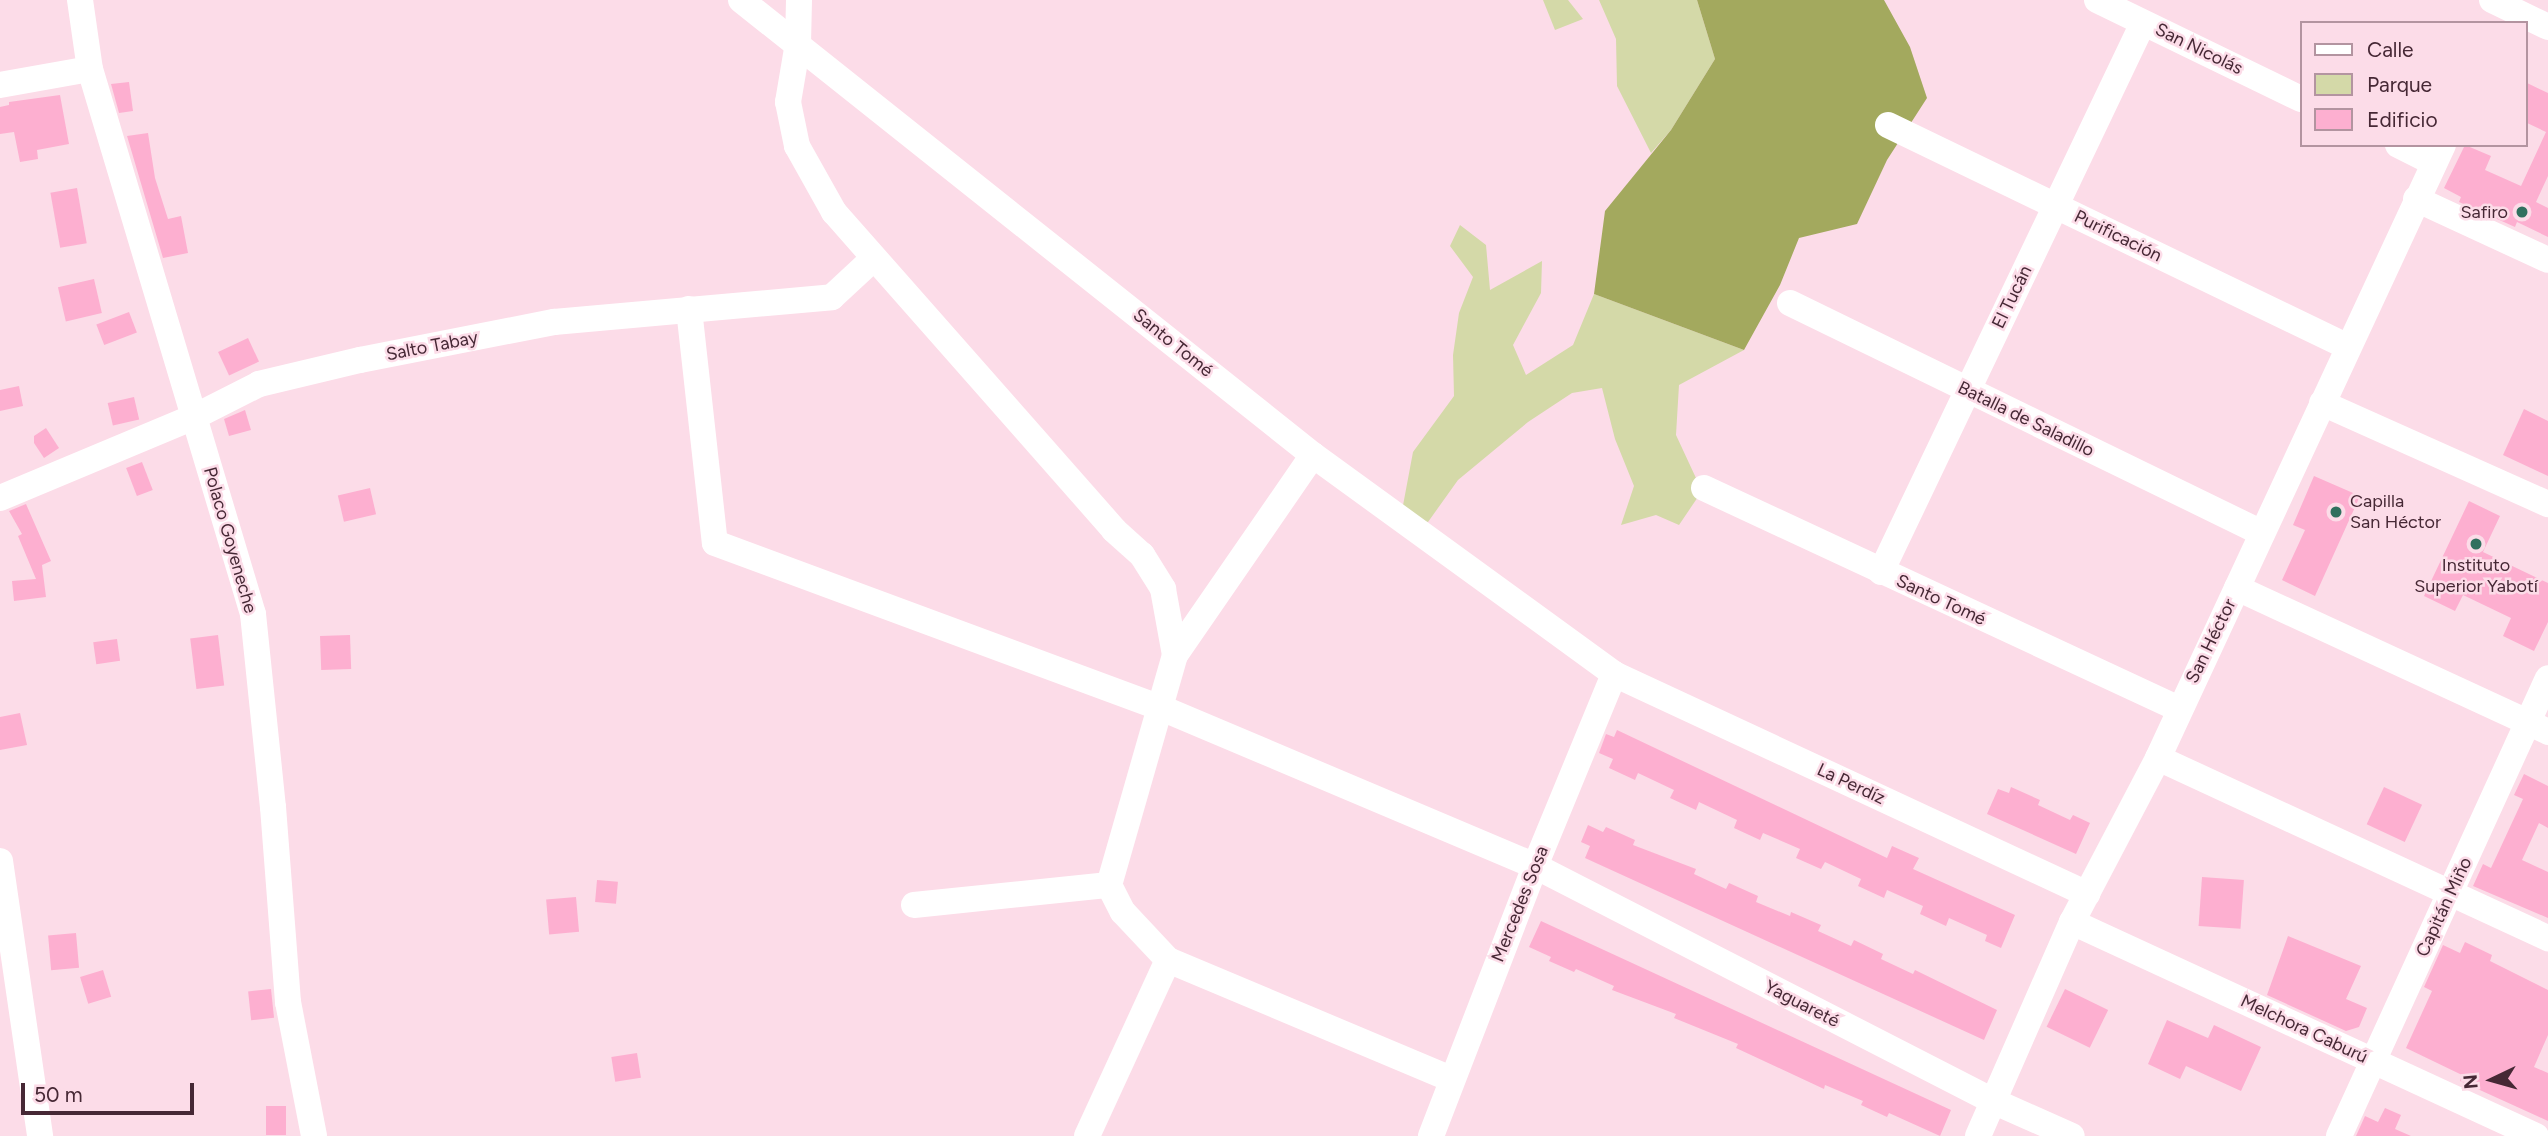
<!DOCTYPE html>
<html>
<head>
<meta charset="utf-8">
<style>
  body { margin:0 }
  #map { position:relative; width:2548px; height:1136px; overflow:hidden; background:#fcdce8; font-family:Figtree,sans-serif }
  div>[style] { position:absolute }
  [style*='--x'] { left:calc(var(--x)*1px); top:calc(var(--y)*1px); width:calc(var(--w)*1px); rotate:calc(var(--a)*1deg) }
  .green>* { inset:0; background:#d4d9a8 }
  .forest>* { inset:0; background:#a3a95e }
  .building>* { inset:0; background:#fdafd0; transform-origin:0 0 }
  .minor>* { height:26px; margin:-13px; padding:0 13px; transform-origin:13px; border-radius:13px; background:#fff }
  .dots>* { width:19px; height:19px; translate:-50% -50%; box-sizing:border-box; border:4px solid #fcdce8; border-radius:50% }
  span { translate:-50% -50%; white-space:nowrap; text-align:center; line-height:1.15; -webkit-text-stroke:5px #fcdce8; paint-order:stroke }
  .street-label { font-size:18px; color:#462835 }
  .poi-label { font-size:18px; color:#462835 }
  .right { translate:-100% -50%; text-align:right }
  .left { translate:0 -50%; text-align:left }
  .legend { position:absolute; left:2300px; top:21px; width:228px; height:126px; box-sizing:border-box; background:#fcdce8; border:2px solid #b394a0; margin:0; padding:9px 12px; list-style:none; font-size:21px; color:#462835 }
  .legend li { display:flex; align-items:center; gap:14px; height:35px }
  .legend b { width:35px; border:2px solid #b394a0 }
  .north { position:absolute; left:2457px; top:1045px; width:70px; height:70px; -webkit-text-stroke:5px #fcdce8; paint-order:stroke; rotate:265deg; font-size:19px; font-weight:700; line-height:28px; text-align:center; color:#462835 }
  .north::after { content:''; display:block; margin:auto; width:24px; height:32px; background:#462835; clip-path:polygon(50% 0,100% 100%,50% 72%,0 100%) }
  .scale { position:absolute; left:21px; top:1083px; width:173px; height:32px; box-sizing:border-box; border:4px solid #462835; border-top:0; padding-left:9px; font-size:21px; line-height:24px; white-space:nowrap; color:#462835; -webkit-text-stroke:5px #fcdce8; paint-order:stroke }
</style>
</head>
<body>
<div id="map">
  <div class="green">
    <i style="clip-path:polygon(1543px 0,1568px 0,1583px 19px,1555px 30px)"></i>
    <i style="clip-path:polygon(1599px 0,1697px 0,1715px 59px,1671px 130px,1651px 153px,1617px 86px,1616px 39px)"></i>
    <i style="clip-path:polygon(1460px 225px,1486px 245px,1490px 290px,1542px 261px,1541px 293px,1513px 345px,1526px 375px,1573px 345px,1594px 294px,1744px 350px,1679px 385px,1676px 435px,1702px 491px,1679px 525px,1656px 515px,1621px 525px,1634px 486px,1615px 439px,1602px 388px,1572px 393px,1528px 422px,1458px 480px,1428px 522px,1401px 516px,1413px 452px,1454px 396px,1453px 355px,1459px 313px,1473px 277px,1450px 246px)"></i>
  </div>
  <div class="forest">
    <i style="clip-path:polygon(1697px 0,1884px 0,1910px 47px,1927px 98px,1887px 160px,1857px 224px,1799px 238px,1780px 285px,1744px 350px,1594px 294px,1605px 211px,1671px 130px,1715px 59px)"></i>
  </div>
  <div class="building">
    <i style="clip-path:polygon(129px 82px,133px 111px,119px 113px,111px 84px)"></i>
    <i style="clip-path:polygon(2525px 82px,2548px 93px,2548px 176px,2536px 202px,2548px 208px,2548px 237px,2517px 222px,2515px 227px,2459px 202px,2461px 197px,2444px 188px,2465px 145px,2491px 156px,2485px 170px,2521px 186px,2546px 132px,2525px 122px)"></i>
    <i style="clip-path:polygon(60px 95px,69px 144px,37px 150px,38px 159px,20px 162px,14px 132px,0 134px,0 107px,9px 105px,9px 102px)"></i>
    <i style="clip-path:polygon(148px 133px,155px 178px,168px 219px,181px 216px,188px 253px,163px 258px,127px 136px)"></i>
    <i style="left:77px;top:188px;width:56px;height:27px;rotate:80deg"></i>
    <i style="left:94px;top:279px;width:35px;height:37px;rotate:77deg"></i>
    <i style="left:129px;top:312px;width:22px;height:35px;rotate:69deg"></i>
    <i style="left:248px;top:338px;width:26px;height:33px;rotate:65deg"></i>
    <i style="clip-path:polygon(19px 386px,23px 406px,0 411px,0 390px)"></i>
    <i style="left:134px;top:397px;width:23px;height:27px;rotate:77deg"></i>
    <i style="clip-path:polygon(2524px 409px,2548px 421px,2548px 476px,2503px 455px)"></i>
    <i style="clip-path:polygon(245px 410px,251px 430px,229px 436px,224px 419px)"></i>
    <i style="clip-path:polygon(46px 428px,59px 448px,44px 458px,34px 443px,34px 436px)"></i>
    <i style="left:142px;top:462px;width:30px;height:17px;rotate:69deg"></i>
    <i style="clip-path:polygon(2314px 476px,2360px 496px,2315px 596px,2282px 580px,2305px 530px,2293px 525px)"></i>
    <i style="left:370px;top:488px;width:27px;height:33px;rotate:77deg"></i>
    <i style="clip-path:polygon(2469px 501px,2500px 516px,2483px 552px,2548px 583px,2548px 622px,2534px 651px,2503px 636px,2511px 618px,2463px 595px,2455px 611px,2424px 596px)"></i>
    <i style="clip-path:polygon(26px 504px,51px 561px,42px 565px,46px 597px,14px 601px,12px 581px,36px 579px,18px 536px,22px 534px,9px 511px)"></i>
    <i style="left:218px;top:635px;width:51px;height:28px;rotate:83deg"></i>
    <i style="left:350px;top:635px;width:34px;height:30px;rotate:88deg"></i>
    <i style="left:117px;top:639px;width:22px;height:24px;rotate:82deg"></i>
    <i style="clip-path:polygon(20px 713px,27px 745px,0 750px,0 717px)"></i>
    <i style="clip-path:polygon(1617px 730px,1887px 858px,1892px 846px,1919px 858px,1913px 869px,2015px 915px,2001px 948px,1985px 941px,1987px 935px,1949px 918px,1946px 926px,1920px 914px,1923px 906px,1887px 890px,1884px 898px,1858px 886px,1861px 879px,1825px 862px,1821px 869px,1796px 858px,1800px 849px,1763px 833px,1760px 840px,1734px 828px,1737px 820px,1699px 802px,1696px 810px,1670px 798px,1674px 790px,1638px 773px,1635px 780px,1609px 768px,1613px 759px,1599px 753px,1606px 734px,1614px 737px)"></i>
    <i style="clip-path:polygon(2524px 774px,2548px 786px,2548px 828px,2539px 823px,2522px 860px,2548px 872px,2548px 918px,2473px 886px,2483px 864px,2491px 868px,2523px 799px,2514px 795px)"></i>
    <i style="clip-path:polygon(2011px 787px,2040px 800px,2038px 805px,2070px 820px,2073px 815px,2090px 823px,2076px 854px,1987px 814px,1998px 789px,2009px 793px)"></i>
    <i style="left:2384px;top:787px;width:42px;height:41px;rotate:25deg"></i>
    <i style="clip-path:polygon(1588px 825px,1603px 832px,1606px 827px,1635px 840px,1633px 845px,1696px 869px,1694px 874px,1726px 889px,1729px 883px,1758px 896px,1756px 902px,1790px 916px,1791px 912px,1821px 925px,1818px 931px,1851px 946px,1854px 940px,1883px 954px,1881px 959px,1913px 974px,1915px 970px,1997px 1010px,1984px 1040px,1585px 858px,1590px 846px,1581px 842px)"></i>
    <i style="left:2202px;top:877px;width:42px;height:49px;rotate:4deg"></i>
    <i style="left:597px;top:880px;width:21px;height:22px;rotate:5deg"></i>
    <i style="left:576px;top:897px;width:35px;height:30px;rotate:85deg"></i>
    <i style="clip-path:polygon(1541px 921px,1951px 1110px,1940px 1136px,1889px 1113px,1887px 1117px,1861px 1105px,1863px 1101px,1825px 1085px,1824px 1089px,1736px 1048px,1738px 1044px,1674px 1018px,1676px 1014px,1612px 990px,1614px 986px,1576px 969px,1574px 972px,1549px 961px,1551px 957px,1529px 947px)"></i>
    <i style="left:76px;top:933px;width:35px;height:28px;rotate:85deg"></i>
    <i style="clip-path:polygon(2288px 936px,2361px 966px,2346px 999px,2367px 1008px,2359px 1027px,2346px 1031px,2267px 995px)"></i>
    <i style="clip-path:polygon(2465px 942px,2492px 955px,2490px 961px,2548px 990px,2548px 1035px,2534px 1067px,2548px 1073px,2548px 1121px,2460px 1081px,2462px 1075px,2406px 1048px,2432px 991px,2424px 987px,2443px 945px,2460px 953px)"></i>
    <i style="left:103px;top:970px;width:28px;height:24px;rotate:73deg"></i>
    <i style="left:271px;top:989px;width:29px;height:23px;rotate:84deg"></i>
    <i style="left:2065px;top:989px;width:48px;height:42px;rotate:26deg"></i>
    <i style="clip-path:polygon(2167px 1020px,2208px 1038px,2214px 1025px,2261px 1047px,2241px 1091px,2186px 1066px,2180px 1079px,2148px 1064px)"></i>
    <i style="left:637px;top:1053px;width:25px;height:26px;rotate:81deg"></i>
    <i style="left:266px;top:1106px;width:20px;height:29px"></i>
    <i style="clip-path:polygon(2385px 1108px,2401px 1115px,2395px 1129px,2411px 1136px,2356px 1136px,2365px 1116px,2378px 1122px)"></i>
  </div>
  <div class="minor">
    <i style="--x:80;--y:0;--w:70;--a:81.8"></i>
    <i style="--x:90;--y:69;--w:569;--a:73.35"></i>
    <i style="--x:253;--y:614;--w:194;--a:84.1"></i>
    <i style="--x:273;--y:807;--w:196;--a:85.6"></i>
    <i style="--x:288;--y:1002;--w:136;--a:79"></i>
    <i style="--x:741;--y:0;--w:731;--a:38.5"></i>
    <i style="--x:1313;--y:455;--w:372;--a:36"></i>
    <i style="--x:1614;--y:674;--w:522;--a:24.94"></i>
    <i style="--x:799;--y:0;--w:43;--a:91.3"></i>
    <i style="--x:798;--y:43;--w:60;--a:99.6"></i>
    <i style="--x:788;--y:102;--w:45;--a:78.4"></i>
    <i style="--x:797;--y:146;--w:76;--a:60.7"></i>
    <i style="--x:834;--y:212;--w:424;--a:48.6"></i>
    <i style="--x:1114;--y:530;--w:38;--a:42"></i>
    <i style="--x:1142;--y:555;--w:40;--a:58"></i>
    <i style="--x:1163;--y:589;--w:67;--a:79.7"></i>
    <i style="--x:1175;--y:655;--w:239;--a:106"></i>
    <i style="--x:1109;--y:885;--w:30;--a:63"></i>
    <i style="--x:1123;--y:912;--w:66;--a:46.8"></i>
    <i style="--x:1168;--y:960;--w:307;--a:22.8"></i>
    <i style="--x:2097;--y:0;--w:227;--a:25.9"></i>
    <i style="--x:2492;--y:0;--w:62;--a:25.7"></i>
    <i style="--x:0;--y:85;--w:91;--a:-10.1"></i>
    <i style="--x:1888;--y:125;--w:511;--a:25.76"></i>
    <i style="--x:2398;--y:145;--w:40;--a:26.6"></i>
    <i style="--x:2416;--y:199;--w:145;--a:24.8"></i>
    <i style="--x:1790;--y:303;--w:525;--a:25.98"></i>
    <i style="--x:689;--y:309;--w:235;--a:83.7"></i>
    <i style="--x:715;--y:543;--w:473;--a:20.3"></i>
    <i style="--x:1159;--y:707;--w:408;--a:22.9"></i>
    <i style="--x:1535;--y:866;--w:515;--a:27.16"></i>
    <i style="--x:1993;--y:1101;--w:86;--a:23.9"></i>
    <i style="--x:2322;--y:403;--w:248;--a:24.1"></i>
    <i style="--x:1704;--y:488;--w:524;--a:24.95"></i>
    <i style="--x:0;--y:498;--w:210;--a:-22.7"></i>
    <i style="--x:194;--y:417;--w:73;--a:-26.9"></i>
    <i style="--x:259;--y:384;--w:104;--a:-13.4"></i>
    <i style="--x:360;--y:360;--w:198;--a:-11.1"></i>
    <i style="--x:554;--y:322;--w:279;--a:-5.1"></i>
    <i style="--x:832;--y:297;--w:57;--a:-42.9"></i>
    <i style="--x:1881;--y:572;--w:608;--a:-64.49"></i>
    <i style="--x:2237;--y:588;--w:343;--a:24.8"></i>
    <i style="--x:1175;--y:655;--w:243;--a:-55.4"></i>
    <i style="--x:2158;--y:758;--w:430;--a:24.8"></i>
    <i style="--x:0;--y:861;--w:278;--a:81.7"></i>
    <i style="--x:914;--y:905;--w:196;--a:-5.9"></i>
    <i style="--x:2072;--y:922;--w:511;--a:24.76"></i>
    <i style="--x:1087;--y:1136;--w:194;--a:-65.3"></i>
    <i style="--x:1431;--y:1136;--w:289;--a:-68.9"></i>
    <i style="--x:1535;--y:866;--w:208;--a:-67.6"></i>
    <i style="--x:1978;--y:1136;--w:234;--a:-66.3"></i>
    <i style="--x:2072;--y:922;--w:185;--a:-62.3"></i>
    <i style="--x:2158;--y:758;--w:676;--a:-65.07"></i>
    <i style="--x:2339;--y:1136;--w:503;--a:-65.47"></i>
  </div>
  <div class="dots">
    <i style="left:2522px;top:212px;background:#30705e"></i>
    <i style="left:2336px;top:512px;background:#30705e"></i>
    <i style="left:2476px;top:544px;background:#30705e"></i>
  </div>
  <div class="street-label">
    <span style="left:2199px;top:49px;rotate:26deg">San Nicolás</span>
    <span style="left:2118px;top:236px;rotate:26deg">Purificación</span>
    <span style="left:2012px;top:297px;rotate:-64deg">El Tucán</span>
    <span style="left:1173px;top:343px;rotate:39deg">Santo Tomé</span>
    <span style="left:432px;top:346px;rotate:-11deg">Salto Tabay</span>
    <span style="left:2026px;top:419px;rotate:26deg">Batalla de Saladillo</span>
    <span style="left:230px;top:540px;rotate:74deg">Polaco Goyeneche</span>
    <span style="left:1941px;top:600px;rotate:25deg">Santo Tomé</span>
    <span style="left:2211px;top:641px;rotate:-64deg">San Héctor</span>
    <span style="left:1851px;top:784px;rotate:25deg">La Perdíz</span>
    <span style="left:1520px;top:904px;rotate:-68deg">Mercedes Sosa</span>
    <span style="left:2444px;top:907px;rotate:-65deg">Capitán Miño</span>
    <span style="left:1802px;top:1004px;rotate:27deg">Yaguareté</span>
    <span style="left:2304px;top:1029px;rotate:25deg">Melchora Caburú</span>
  </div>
  <div class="poi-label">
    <span class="right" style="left:2508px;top:212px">Safiro</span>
    <span class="left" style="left:2350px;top:512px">Capilla<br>San Héctor</span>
    <span style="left:2476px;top:576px">Instituto<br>Superior Yabotí</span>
  </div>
  <ul class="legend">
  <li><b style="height:9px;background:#fff"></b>Calle</li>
  <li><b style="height:19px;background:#d4d9a8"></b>Parque</li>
  <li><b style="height:19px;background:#fdafd0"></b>Edificio</li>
  </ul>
  <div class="north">N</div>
  <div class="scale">50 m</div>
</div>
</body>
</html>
